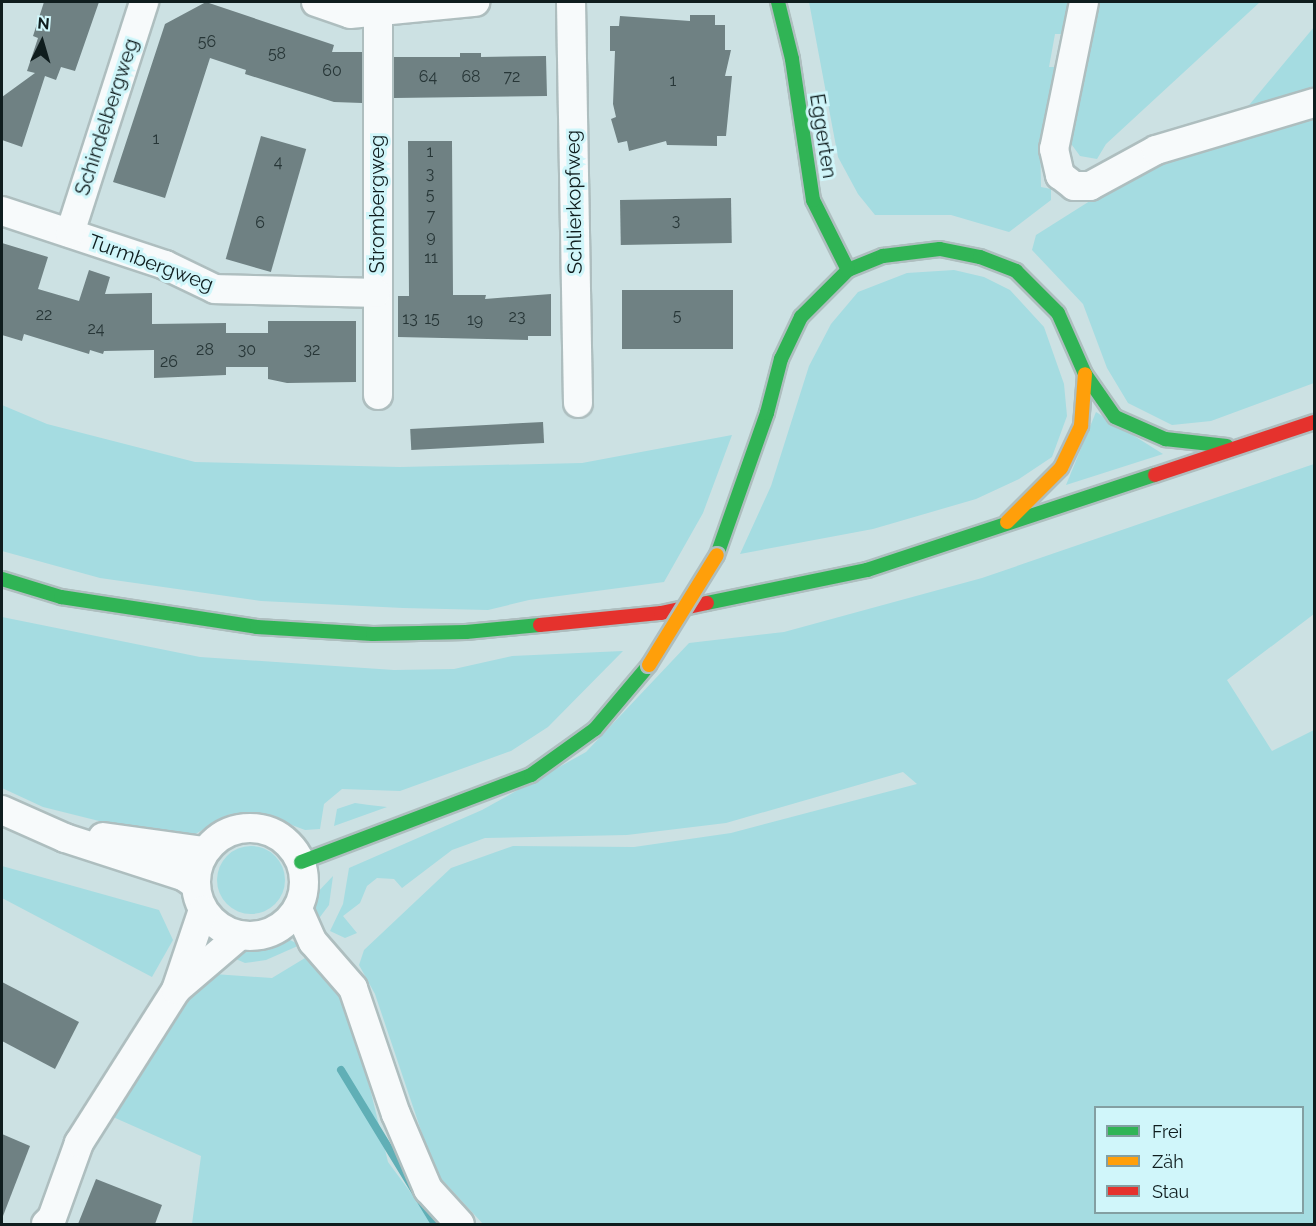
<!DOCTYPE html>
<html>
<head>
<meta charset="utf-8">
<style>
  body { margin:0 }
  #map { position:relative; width:1316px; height:1226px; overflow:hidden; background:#cce1e3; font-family:Raleway,sans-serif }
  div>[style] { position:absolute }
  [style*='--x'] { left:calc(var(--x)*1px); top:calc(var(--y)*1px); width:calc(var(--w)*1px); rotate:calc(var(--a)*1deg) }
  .green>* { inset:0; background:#a5dce1 }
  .round { border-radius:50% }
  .stream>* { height:8px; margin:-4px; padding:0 4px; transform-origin:4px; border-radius:4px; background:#60afb6 }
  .building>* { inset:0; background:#6f8183; transform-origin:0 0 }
  .roads { filter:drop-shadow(2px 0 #aebebf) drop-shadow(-2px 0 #aebebf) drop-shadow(0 2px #aebebf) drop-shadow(0 -2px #aebebf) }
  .street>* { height:28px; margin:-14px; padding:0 14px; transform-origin:14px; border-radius:14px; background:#f7fafb }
  .street>.ring { margin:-14px; padding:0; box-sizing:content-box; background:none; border:28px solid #f7fafb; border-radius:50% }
  .fast>* { height:14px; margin:-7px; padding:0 7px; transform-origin:7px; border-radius:7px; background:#30b455 }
  .slow>* { height:14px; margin:-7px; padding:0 7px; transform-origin:7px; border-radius:7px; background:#ff9f0a }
  .jam>* { height:14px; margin:-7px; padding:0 7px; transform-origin:7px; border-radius:7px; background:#e5322d }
  .bridges { filter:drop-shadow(2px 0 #aebebf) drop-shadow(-2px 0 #aebebf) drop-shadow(0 2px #aebebf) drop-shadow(0 -2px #aebebf) }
  .slow-bridge>* { height:14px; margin:-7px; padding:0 7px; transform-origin:7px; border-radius:7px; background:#ff9f0a }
  span { translate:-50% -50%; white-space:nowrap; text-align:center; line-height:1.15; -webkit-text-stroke:6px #d0f6fa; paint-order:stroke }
  .number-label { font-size:16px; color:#273637 }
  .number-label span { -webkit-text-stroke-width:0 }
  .street-label { font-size:20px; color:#0f1d1e }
  .frame { position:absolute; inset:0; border:3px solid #0f1d1e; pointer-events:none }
  .legend { position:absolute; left:1094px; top:1106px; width:210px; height:108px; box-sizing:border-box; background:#d0f6fa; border:2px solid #839fa2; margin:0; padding:8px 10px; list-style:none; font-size:18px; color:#0f1d1e }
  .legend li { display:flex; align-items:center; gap:12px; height:30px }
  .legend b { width:30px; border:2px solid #839fa2 }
  .north { position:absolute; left:12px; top:12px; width:60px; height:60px; -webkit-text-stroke:4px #d0f6fa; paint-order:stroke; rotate:5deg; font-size:16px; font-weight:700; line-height:24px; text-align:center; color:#0f1d1e }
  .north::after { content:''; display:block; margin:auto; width:21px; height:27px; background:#0f1d1e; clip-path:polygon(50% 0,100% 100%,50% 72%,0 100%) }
</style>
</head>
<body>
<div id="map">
  <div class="green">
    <i style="clip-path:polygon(809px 2px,1074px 2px,1067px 34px,1055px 34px,1049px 67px,1060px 67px,1040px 138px,1041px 187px,1051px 189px,1051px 200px,1009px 232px,951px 215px,875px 215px,858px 194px,838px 157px)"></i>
    <i style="clip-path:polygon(1097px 2px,1260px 2px,1106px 144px,1097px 159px,1080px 156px,1069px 141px)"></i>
    <i style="clip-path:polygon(1314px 27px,1314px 383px,1211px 421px,1172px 425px,1128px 403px,1107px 368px,1083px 304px,1032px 250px,1036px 235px,1131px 175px,1239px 138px,1240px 116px)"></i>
    <i style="clip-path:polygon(954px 270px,984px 277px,1010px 290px,1044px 327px,1064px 384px,1067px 416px,1052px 457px,1019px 479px,976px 499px,873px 529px,740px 554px,771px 486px,809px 366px,831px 324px,858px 292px,907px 273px)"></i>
    <i style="clip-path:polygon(2px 405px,47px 424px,195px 462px,400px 467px,582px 463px,732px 435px,703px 513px,664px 582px,529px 600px,488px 610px,403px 608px,261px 601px,100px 578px,2px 551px)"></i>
    <i style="clip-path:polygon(1096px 412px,1163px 454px,1066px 485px)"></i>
    <i style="clip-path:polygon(evenodd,1314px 464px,1314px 614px,1227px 680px,1272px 751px,1314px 730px,1314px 1224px,483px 1224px,435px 1172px,375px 994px,359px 965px,364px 950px,451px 868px,513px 846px,634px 847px,731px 833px,917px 784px,903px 772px,726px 823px,627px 835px,485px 838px,452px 850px,402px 888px,394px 879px,377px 878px,367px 886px,360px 903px,343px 916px,357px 933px,345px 938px,330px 931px,343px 904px,349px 868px,482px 810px,586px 752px,689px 643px,784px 632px,982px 578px,1314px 464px,1096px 1108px,1302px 1108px,1302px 1212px,1096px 1212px,1096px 1108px)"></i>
    <i style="clip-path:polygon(2px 617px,200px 657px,394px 670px,454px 669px,512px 656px,623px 651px,548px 727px,511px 751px,400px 791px,342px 789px,324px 804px,320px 829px,305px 830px,260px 813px,230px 814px,192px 836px,159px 836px,43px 807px,2px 788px)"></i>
    <i style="clip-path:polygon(355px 803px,369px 805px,387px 807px,334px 826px,337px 809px)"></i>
    <i class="round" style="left:217px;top:846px;width:68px;height:68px"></i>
    <i style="clip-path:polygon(2px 866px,159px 910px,173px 940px,152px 977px,2px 898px)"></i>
    <i style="clip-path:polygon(333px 876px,329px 905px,317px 921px,313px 910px,314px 896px)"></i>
    <i style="clip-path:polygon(284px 937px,300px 945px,266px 960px,245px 963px,229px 956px,248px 945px)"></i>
    <i style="clip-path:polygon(305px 958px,349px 1003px,388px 1162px,434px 1224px,192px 1224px,201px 1156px,113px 1117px,187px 1001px,191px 989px,214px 974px,272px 978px)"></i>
  </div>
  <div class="stream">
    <i style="--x:341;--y:1070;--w:180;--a:58.6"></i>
  </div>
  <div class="building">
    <i style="clip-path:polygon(44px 2px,99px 2px,75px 71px,61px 67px,56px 80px,45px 76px,22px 147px,2px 140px,2px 97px,35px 73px,27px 71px,38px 38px,33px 36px)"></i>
    <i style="clip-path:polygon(206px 2px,334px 45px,332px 52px,362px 52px,362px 103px,334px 102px,245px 74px,246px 70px,210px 58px,165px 198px,113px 182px,165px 24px)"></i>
    <i style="clip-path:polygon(690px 15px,715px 15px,715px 25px,725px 25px,725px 50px,731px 50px,725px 76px,732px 76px,726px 136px,717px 136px,717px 146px,667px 145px,666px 141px,629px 151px,627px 141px,618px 143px,611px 119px,616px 117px,613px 104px,615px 51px,610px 51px,610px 26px,619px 26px,620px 16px,690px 21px)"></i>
    <i style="clip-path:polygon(460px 53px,481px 53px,481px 57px,546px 56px,547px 96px,394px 98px,394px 57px,460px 57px)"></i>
    <i style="left:261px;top:136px;width:47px;height:128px;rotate:16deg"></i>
    <i style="clip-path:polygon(408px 141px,452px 141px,453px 295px,486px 295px,485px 299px,551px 294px,551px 336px,528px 336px,528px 340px,398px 337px,398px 296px,409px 296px)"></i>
    <i style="left:731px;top:198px;width:45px;height:111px;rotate:89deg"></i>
    <i style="clip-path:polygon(2px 243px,48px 257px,38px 289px,79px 301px,89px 270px,110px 277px,105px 294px,152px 293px,152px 324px,226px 323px,226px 333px,268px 333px,268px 321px,356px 321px,356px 382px,287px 383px,268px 379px,268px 367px,226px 367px,226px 375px,154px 378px,154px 350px,104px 351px,103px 354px,90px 350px,89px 354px,24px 334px,22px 341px,2px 335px)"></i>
    <i style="left:733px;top:290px;width:59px;height:111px;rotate:90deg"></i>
    <i style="left:543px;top:422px;width:21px;height:133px;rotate:87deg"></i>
    <i style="clip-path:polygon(2px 982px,79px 1022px,55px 1069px,2px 1041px)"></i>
    <i style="clip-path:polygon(2px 1134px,30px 1146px,3px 1216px,2px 1215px)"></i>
    <i style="clip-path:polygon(96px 1179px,162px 1205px,155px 1224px,78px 1224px)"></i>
  </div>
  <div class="roads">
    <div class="street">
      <i style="--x:316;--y:2;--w:36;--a:19"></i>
      <i style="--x:350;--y:14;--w:126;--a:-5.5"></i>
      <i style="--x:571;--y:2;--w:401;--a:89"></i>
      <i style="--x:1084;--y:2;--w:150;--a:101.5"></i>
      <i style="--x:1054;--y:149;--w:27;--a:77"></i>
      <i style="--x:1060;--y:175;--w:18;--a:38"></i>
      <i style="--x:1074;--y:186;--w:16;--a:0"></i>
      <i style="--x:1090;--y:186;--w:75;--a:-28.6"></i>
      <i style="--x:1156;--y:150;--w:165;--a:-16.6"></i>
      <i style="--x:378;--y:13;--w:382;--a:90"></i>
      <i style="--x:2;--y:211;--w:172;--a:18.3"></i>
      <i style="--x:165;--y:265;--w:55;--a:25.6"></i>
      <i style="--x:215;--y:289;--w:161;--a:1.4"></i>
      <i style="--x:70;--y:233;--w:243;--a:-72.2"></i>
      <i style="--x:2;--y:810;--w:69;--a:24"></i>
      <i style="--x:65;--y:838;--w:124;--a:17.9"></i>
      <i style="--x:183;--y:876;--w:14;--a:34"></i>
      <i class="ring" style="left:196px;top:828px;width:80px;height:80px"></i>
      <i style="--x:103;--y:837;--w:102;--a:7.9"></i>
      <i style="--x:298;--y:909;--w:36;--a:66"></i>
      <i style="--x:313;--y:942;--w:61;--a:49"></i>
      <i style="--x:353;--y:988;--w:133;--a:71.2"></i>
      <i style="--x:396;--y:1114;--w:82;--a:66.9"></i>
      <i style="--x:428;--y:1189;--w:47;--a:47.6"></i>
      <i style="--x:178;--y:988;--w:80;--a:-40.4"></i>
      <i style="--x:46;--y:1224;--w:8;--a:-45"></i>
      <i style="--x:52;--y:1218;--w:80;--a:-70.2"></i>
      <i style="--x:79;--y:1143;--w:181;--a:-57.6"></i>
      <i style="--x:176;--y:990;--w:84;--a:-71.4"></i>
    </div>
    <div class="fast">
      <i style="--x:848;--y:270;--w:38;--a:-22"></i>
      <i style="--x:883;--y:256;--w:57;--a:-7"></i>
      <i style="--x:940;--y:249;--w:41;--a:11.3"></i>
      <i style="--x:980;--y:257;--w:39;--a:21"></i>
      <i style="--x:1016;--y:271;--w:59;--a:45"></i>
      <i style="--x:1058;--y:313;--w:67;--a:66.1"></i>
      <i style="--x:1085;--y:374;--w:52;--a:55.1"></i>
      <i style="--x:1115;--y:417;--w:55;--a:23.7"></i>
      <i style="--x:1165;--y:439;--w:62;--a:6.4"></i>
      <i style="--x:717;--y:555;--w:151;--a:-70.6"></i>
      <i style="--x:767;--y:413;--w:56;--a:-75.5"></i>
      <i style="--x:781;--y:359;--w:47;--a:-64.5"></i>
      <i style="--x:801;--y:317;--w:66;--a:-45"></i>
      <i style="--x:848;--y:270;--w:78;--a:-116.6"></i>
      <i style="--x:813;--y:200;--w:143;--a:-98.5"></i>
      <i style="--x:792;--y:59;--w:59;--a:-103.8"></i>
      <i style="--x:2;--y:579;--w:62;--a:17"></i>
      <i style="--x:61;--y:597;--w:198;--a:8.7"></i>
      <i style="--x:257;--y:627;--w:116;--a:3.5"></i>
      <i style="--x:373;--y:634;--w:93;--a:-1.2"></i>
      <i style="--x:466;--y:632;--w:74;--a:-5.4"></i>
      <i style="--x:707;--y:603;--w:163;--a:-11.7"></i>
      <i style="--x:867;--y:570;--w:303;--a:-18.3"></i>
      <i style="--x:301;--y:862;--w:246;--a:-20.7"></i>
      <i style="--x:531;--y:775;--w:79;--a:-35.7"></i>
      <i style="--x:595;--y:729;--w:84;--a:-49.8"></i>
    </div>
    <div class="slow">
      <i style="--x:1007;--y:522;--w:76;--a:-45"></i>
      <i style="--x:1061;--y:468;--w:47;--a:-64.5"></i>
      <i style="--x:1081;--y:426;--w:52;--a:-85.6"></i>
    </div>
    <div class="jam">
      <i style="--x:1155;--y:475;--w:168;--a:-18.4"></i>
      <i style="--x:540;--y:625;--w:122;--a:-5.7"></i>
      <i style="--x:661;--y:613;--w:47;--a:-12.3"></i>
    </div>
  </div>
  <div class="bridges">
    <div class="slow-bridge">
      <i style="--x:649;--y:665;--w:129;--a:-58.3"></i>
    </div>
  </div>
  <div class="number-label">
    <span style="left:207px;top:42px">56</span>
    <span style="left:277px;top:54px">58</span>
    <span style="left:332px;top:71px">60</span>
    <span style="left:428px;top:77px">64</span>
    <span style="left:471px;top:77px">68</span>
    <span style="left:512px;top:77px">72</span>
    <span style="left:673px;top:81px">1</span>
    <span style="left:156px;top:139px">1</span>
    <span style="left:430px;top:152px">1</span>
    <span style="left:278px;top:162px">4</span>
    <span style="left:430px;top:174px">3</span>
    <span style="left:430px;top:195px">5</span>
    <span style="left:431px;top:216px">7</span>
    <span style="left:676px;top:221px">3</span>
    <span style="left:260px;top:223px">6</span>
    <span style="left:431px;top:237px">9</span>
    <span style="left:431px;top:258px">11</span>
    <span style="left:44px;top:315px">22</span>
    <span style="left:677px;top:316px">5</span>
    <span style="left:517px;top:317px">23</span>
    <span style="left:410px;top:319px">13</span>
    <span style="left:432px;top:319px">15</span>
    <span style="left:475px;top:320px">19</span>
    <span style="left:96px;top:329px">24</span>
    <span style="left:205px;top:350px">28</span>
    <span style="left:247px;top:350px">30</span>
    <span style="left:312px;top:350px">32</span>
    <span style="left:169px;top:362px">26</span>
  </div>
  <div class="street-label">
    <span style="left:107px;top:117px;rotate:-72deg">Schindelbergweg</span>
    <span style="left:823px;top:136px;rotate:81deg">Eggerten</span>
    <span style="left:574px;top:202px;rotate:-91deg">Schlierkopfweg</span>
    <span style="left:377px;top:204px;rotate:-90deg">Strombergweg</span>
    <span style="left:151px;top:263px;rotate:20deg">Turmbergweg</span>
  </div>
  <div class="frame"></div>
  <ul class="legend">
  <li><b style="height:8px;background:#30b455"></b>Frei</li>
  <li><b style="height:8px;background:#ff9f0a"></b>Zäh</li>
  <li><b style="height:8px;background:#e5322d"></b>Stau</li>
  </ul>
  <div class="north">N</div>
</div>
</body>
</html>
